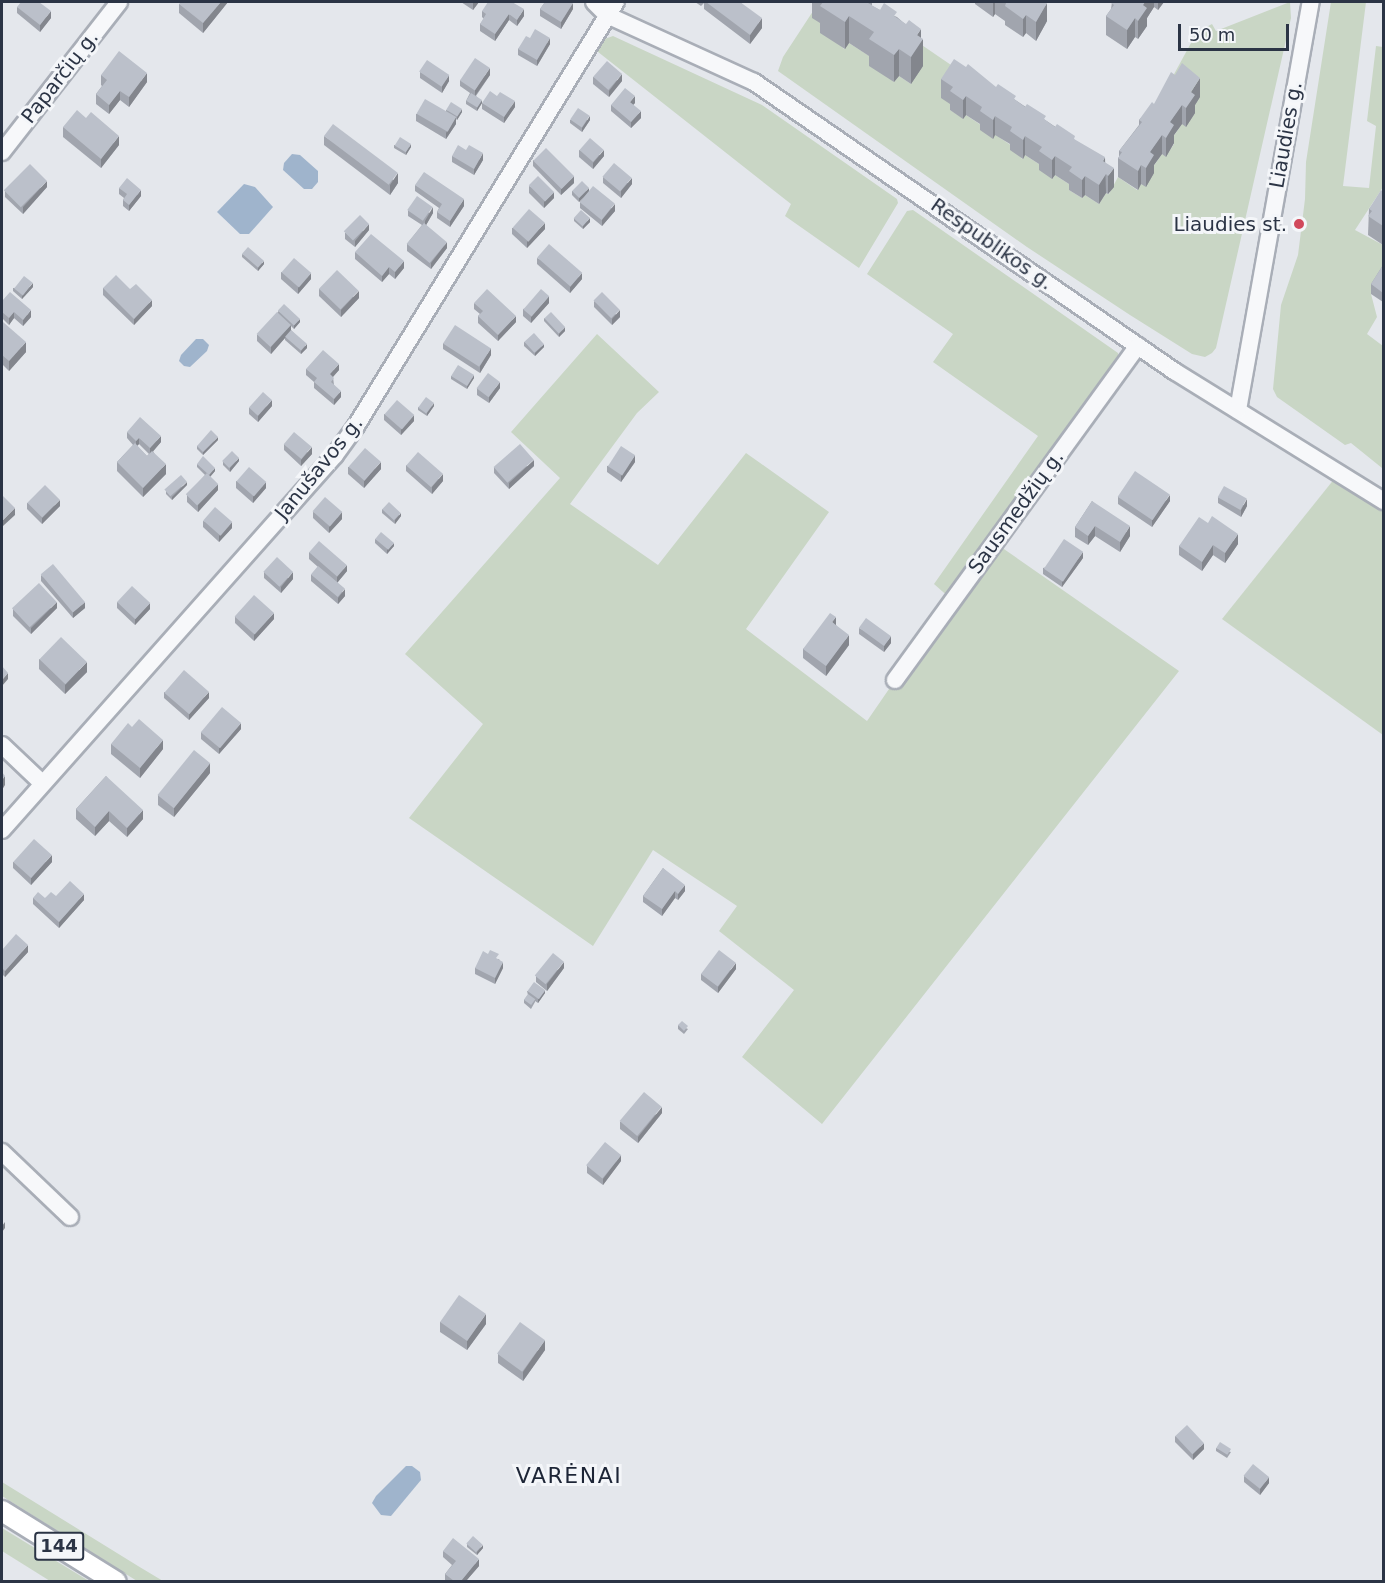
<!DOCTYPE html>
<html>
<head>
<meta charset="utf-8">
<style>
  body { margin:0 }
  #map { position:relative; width:1385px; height:1583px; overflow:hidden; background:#e4e7ec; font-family:"DejaVu Sans",sans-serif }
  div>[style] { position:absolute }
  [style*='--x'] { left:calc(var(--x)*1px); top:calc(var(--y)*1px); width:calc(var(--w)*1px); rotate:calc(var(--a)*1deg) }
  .green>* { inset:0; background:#c9d6c5 }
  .water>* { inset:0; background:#9fb4cc }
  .roads { filter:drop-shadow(2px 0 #a9aeb7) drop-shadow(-2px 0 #a9aeb7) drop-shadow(0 2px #a9aeb7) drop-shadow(0 -2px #a9aeb7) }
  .minor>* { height:16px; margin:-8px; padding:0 8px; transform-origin:8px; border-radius:8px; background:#f7f8fa }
  .major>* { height:20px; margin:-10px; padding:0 10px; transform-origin:10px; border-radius:10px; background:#fff }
  .wall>* { inset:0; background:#a1a5ae }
  .shaded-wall>* { inset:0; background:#83868d }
  .building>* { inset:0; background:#bbc0ca; transform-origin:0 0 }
  .dots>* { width:16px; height:16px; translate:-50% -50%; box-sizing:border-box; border:3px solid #f4f6f9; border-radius:50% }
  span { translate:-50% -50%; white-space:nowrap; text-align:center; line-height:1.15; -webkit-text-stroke:6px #f4f6f9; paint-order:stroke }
  .shield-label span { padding:2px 4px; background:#f4f6f9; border:2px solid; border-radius:4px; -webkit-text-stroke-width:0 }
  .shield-label { font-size:18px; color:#2b3445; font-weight:700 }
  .street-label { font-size:20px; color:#2b3445 }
  .poi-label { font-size:20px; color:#2b3445 }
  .right { translate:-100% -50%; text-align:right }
  .quarter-label { font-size:22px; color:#1d2536; letter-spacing:1.5px }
  .frame { position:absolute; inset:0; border:3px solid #2b3445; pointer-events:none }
  .scale { position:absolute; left:1178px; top:24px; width:111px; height:27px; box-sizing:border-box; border:3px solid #2b3445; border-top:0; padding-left:8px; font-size:18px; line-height:21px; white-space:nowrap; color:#2b3445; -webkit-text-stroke:4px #f4f6f9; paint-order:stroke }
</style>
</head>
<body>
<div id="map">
  <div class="green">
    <i style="clip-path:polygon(819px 2px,824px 26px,844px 49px,849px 43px,874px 59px,894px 82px,899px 76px,911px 84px,913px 39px,973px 80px,950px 110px,963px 118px,966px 115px,1012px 146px,1022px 159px,1025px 155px,1042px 166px,1053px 178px,1055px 175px,1072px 186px,1069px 190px,1082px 198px,1085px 195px,1099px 204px,1106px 193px,1109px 194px,1118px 177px,1137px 190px,1141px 184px,1146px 186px,1150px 171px,1162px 154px,1166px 156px,1174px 144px,1170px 141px,1182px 124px,1167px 87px,1197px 32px,1212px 24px,1216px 31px,1290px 2px,1291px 18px,1216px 348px,1212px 353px,1205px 357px,1192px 354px,1130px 315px,1027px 247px,778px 71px,783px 57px)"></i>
    <i style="clip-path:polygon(1331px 2px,1366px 2px,1343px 186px,1369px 188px,1376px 126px,1367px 121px,1376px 46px,1383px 47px,1383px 187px,1355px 230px,1383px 245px,1383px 274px,1371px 294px,1377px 317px,1367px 334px,1383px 346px,1382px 468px,1351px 443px,1345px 445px,1277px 397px,1273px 389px,1281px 305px,1298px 255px,1305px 199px,1306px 162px)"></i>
    <i style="clip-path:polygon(613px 36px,762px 105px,897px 199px,898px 203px,859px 268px,785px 216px,791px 204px,593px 48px,599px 41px)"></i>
    <i style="clip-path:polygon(913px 210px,1118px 353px,1119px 359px,1001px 547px,1179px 671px,822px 1124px,742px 1057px,794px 990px,719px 931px,737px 906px,653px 850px,593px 946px,409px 818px,483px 724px,405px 654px,560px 478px,511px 432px,597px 334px,659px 392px,637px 413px,570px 504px,658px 565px,746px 453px,829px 512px,746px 629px,867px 721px,951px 599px,934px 584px,1038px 436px,933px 362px,953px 334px,867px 274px,907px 211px)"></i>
    <i style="clip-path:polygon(1339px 473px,1383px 501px,1383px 735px,1222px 619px)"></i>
    <i style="clip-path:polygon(2px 1482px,138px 1566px,163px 1581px,137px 1581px,2px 1496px)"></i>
    <i style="clip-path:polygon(2px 1528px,89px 1581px,50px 1581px,2px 1551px)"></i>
  </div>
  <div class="water">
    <i style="clip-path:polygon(292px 154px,300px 155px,318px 171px,318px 182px,312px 189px,304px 189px,283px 170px,284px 163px)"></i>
    <i style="clip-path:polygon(244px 184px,255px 187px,273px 207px,249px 234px,240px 234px,217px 212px)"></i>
    <i style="clip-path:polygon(196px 339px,203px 339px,209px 345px,207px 351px,190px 367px,184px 366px,179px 361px,181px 355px)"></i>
    <i style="clip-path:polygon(406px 1466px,412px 1466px,420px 1472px,421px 1480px,391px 1516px,381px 1515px,372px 1503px,376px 1496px)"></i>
  </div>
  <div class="roads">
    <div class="minor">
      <i style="--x:594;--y:2;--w:18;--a:45"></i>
      <i style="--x:607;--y:15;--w:162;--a:24.5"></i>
      <i style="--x:754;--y:82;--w:510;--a:34.53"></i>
      <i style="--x:1174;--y:371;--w:247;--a:31.8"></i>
      <i style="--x:2;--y:152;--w:190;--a:-52"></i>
      <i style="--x:1238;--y:410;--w:414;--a:-79.9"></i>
      <i style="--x:895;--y:680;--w:413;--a:-54"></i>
      <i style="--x:2;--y:745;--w:55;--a:43.5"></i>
      <i style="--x:2;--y:830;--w:502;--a:-48.39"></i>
      <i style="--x:335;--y:455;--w:36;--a:-54"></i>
      <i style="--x:356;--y:426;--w:497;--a:-58.5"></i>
      <i style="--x:2;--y:1152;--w:94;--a:43.7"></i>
    </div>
    <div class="major">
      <i style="--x:2;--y:1511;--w:134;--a:31.9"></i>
    </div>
  </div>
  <div class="wall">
    <i style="clip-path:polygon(228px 2px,203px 33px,179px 13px,179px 4px)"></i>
    <i style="clip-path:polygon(461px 2px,479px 2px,473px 10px)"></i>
    <i style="clip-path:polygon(544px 2px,571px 2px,573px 9px,561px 29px,540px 16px,540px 9px,545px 2px)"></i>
    <i style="clip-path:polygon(695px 2px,740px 2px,762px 28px,750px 44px,704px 9px,704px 3px,701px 6px)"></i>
    <i style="clip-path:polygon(812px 2px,872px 2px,872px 6px,880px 10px,897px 17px,921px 38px,923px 66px,911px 84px,899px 76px,894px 82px,869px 66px,869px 56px,849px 43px,845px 49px,820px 33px,820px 23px,812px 18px)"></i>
    <i style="clip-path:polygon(975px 2px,1045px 2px,1047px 21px,1036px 41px,1026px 33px,1023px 37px,1005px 25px,1005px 21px,995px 14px,993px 17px,975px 4px)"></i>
    <i style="clip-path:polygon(1112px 2px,1164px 2px,1158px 10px,1154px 7px,1147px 18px,1147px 26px,1138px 39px,1135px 37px,1127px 49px,1106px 35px,1106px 16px,1111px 9px)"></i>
    <i style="clip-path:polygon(17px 7px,51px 18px,40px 32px,17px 13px)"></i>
    <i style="clip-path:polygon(482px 11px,524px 16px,517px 26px,509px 20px,495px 41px,480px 31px,480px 24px,484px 19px,482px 17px)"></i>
    <i style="clip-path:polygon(530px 38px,550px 44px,537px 66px,518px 55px,518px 49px)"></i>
    <i style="clip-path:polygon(420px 72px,449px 81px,442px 93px,420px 78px)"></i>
    <i style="clip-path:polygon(101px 75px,147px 82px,129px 107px,120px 100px,109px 114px,96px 104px,96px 94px,102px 86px,101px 85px)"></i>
    <i style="clip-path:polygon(490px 75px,476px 96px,482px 103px,515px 107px,504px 123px,482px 109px,482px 103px,477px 111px,466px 104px,466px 101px,470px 93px,460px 86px,460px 80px)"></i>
    <i style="clip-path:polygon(593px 77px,622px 81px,609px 97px,593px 84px)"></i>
    <i style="clip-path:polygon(941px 79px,996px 87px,1075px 140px,1105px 163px,1114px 187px,1108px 194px,1106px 193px,1099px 204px,1085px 195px,1082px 198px,1069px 190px,1069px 184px,1055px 175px,1052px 179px,1039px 170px,1039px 164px,1025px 155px,1023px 159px,1010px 150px,1010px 144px,995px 135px,993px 139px,980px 130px,980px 124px,966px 115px,963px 119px,950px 110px,950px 104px,941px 98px)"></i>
    <i style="clip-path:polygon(1200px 97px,1195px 105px,1195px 113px,1186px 127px,1182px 124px,1174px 135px,1174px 143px,1166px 157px,1162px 154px,1154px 165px,1154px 173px,1146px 187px,1141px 184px,1138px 190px,1118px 177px,1118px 158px,1119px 157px,1119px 151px,1139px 125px,1139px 120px,1154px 104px)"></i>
    <i style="clip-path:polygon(635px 103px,633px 105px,641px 118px,631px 128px,611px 111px,611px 105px)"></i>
    <i style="clip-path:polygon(446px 110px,462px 112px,457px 120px,456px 119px,456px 124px,446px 139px,416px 121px,416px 114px,446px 111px)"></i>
    <i style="clip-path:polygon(570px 120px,590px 120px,582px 132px,570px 123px)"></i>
    <i style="clip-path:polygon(63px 127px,119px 145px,101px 168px,63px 137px)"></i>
    <i style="clip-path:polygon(324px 136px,398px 183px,390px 195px,324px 145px)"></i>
    <i style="clip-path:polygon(394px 145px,411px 147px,406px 155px,394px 148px)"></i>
    <i style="clip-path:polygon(579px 150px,604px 156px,593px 169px,579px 157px)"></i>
    <i style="clip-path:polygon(452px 156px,483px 160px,474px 175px,452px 162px)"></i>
    <i style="clip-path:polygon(533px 160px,574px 183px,561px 195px,533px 166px)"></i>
    <i style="clip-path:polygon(603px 177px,632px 184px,621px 198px,603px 183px)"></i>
    <i style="clip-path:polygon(415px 185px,464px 206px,450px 227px,437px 218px,437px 212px,439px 208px,415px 191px)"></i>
    <i style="clip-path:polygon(529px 186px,554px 198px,544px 208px,529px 193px)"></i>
    <i style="clip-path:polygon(47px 187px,23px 214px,5px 197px,5px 191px)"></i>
    <i style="clip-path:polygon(119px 188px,141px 196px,129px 211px,123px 206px,123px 200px,124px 198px,119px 194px)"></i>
    <i style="clip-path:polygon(572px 191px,589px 191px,615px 211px,602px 226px,580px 208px,580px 202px,585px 195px,579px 202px,572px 195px)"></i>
    <i style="clip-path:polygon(1383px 192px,1383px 245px,1368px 235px,1369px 209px)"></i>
    <i style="clip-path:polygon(408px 210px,433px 213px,426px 225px,447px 248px,431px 269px,407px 251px,407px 244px,422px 225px,408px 216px)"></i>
    <i style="clip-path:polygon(574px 218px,590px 222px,583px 229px,574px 221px)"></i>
    <i style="clip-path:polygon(512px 228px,545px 229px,527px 248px,512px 234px)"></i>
    <i style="clip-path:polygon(369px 230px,355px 247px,345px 239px,345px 233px)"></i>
    <i style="clip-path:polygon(355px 252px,404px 268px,395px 279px,389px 274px,382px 282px,355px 259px)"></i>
    <i style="clip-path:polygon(242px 254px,264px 264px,258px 271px,242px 257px)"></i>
    <i style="clip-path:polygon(537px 258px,582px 279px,570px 293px,537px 264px)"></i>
    <i style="clip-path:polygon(1383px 265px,1383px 302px,1371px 294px,1371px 284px)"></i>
    <i style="clip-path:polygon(281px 272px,311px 279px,298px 294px,281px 279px)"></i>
    <i style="clip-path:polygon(33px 287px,22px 299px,13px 291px,13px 288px)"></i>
    <i style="clip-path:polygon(103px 288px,130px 289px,152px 306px,134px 325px,103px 295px)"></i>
    <i style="clip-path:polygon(319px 289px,359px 298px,341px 317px,319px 296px)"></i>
    <i style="clip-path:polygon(2px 301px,31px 317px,23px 326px,14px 318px,9px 325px,2px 318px)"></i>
    <i style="clip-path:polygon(594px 301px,620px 317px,612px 325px,594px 307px)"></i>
    <i style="clip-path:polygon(474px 303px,516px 322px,498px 341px,478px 323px,478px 316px,480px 314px,474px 309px)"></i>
    <i style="clip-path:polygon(549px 303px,531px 323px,523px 316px,523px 309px)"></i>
    <i style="clip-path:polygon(278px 311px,300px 322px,294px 329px,291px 326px,291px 330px,307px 348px,301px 354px,285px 340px,285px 338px,271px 354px,257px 341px,257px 335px,278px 312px)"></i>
    <i style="clip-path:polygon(544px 318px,565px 331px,559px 337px,544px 321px)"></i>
    <i style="clip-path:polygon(2px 324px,26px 352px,9px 371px,2px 364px)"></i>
    <i style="clip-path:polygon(524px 342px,544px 347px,535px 356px,524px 346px)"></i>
    <i style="clip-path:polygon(443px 343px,491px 355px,480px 373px,443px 349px)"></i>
    <i style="clip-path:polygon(306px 369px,339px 370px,333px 377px,334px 385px,341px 397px,334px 405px,314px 388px,314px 382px,306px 375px)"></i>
    <i style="clip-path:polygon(451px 376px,474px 378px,467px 389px,451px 379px)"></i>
    <i style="clip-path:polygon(477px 388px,500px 388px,489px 403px,477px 395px)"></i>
    <i style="clip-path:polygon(272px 406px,258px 422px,249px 414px,249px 408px)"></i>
    <i style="clip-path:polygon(434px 406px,427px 416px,418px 410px,418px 407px)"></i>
    <i style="clip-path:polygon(384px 414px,414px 421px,401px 435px,384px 420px)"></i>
    <i style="clip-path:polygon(evenodd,127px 432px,161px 442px,153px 451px,166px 474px,143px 497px,117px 471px,117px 462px,133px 445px,127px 438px,127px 432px,139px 444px,149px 454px,147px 456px,137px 446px,139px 444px)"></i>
    <i style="clip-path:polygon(218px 440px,203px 455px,197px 449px,197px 446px)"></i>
    <i style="clip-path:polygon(284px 444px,312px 454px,301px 466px,284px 450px)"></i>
    <i style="clip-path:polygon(239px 461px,230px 472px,223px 465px,223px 462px)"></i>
    <i style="clip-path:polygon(635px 462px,621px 482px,607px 472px,607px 466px)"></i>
    <i style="clip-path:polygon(197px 464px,215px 471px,210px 477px,218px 490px,198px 512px,187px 502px,187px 495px,205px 475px,197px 467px)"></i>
    <i style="clip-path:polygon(406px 465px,443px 481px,432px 494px,406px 471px)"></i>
    <i style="clip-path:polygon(534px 466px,509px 489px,494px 473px,494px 467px)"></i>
    <i style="clip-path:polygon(348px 467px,381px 469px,364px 488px,348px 474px)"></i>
    <i style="clip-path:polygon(236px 481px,266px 488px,253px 503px,236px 488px)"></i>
    <i style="clip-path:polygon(187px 485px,172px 500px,166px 494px,166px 491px)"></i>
    <i style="clip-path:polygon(1118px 497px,1170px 501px,1152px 527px,1118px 504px)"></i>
    <i style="clip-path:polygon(1218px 497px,1247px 506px,1241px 517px,1218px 503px)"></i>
    <i style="clip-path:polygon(1092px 501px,1130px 536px,1120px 552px,1095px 536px,1088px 545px,1075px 537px,1075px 527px)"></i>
    <i style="clip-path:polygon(27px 503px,60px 506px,42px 524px,27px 509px)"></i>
    <i style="clip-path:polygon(382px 509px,401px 516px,395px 524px,382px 513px)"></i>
    <i style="clip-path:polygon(313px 512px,342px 519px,329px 533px,313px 518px)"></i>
    <i style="clip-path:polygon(203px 521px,232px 528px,219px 542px,203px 527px)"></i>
    <i style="clip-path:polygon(1208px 523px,1238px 544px,1225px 563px,1213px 555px,1202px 571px,1179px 555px,1179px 546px)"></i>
    <i style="clip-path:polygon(375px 539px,394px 546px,387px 554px,375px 543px)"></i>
    <i style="clip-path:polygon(309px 552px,347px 571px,337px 583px,345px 596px,338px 604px,311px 581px,311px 575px,318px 567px,309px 559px)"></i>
    <i style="clip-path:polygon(1083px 558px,1062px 587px,1043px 574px,1043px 568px)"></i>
    <i style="clip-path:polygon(264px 572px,293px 579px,281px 593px,264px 578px)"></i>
    <i style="clip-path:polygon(41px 575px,85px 608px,73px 618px,41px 581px)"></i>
    <i style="clip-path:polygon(117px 602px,150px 609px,135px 625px,117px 608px)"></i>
    <i style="clip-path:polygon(57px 608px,31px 634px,13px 616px,13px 609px)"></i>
    <i style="clip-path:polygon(235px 617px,274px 619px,254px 641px,235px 623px)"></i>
    <i style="clip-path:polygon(836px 625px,849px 645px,826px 676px,803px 658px,803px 649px)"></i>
    <i style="clip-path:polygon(859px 628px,891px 643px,884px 652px,859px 634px)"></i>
    <i style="clip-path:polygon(39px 659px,87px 672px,65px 694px,39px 669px)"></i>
    <i style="clip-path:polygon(164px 692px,209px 698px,189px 720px,164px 698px)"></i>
    <i style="clip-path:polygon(241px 729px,219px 754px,201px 739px,201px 732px)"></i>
    <i style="clip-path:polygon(111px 744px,163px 749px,140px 778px,111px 754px)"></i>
    <i style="clip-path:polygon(210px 773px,174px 817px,158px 805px,158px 795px)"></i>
    <i style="clip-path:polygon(106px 776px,143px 819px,127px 837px,109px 821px,95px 836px,76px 819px,76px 809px)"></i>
    <i style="clip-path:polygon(13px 862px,52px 862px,31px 885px,13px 868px)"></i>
    <i style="clip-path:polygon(663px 868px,685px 891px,678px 900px,675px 898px,662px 916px,643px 902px,643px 896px)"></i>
    <i style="clip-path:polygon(56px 896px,84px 900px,59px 928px,33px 904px,33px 898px,45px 898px)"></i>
    <i style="clip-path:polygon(2px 950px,28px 952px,5px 977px,2px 974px)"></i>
    <i style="clip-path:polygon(499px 959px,503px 968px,495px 984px,475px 974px,475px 968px)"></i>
    <i style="clip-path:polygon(564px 968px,547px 991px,536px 982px,536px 976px)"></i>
    <i style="clip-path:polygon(736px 969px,718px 993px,701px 980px,701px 974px)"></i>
    <i style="clip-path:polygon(527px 991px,545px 993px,538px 1003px,535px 1001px,535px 1002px,531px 1009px,524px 1003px,524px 1000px,528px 995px)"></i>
    <i style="clip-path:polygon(678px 1025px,688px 1029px,684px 1034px,678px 1029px)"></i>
    <i style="clip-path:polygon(662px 1113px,638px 1143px,620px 1129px,620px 1122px)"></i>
    <i style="clip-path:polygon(621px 1161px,603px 1185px,587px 1173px,587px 1166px)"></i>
    <i style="clip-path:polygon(440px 1322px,486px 1324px,467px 1350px,440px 1332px)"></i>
    <i style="clip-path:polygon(545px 1350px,523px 1381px,498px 1363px,498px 1354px)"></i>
    <i style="clip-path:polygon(1175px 1436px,1204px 1449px,1193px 1460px,1175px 1442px)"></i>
    <i style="clip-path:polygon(1216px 1448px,1231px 1452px,1227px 1458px,1216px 1451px)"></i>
    <i style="clip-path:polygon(1244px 1476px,1269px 1483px,1260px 1495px,1244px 1482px)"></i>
    <i style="clip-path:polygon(467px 1544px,483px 1548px,477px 1555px,467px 1547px)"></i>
    <i style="clip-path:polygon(443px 1551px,479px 1566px,466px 1581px,447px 1581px,445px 1580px,445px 1574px,452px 1565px,443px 1557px)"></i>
  </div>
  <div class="shaded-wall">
    <i style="clip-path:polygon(221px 2px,228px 2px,203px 33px,203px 23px)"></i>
    <i style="clip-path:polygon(474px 2px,479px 2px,473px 10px,473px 3px)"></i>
    <i style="clip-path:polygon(993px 2px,995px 2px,995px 14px,993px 17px)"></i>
    <i style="clip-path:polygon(1145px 2px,1154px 2px,1154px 7px,1147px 18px,1147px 26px,1138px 39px,1138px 21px,1143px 5px)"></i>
    <i style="clip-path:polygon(1158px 2px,1164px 2px,1158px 10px)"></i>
    <i style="clip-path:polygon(573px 3px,573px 9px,561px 29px,561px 22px)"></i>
    <i style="clip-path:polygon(1047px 3px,1047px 21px,1036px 41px,1036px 22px)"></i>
    <i style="clip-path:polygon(524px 9px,524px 16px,517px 26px,517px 20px)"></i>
    <i style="clip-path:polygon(51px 11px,51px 18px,40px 32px,40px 25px)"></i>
    <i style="clip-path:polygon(509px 14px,509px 20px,495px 41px,495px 34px)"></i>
    <i style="clip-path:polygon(1026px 15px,1026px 33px,1023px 37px,1023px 19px)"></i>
    <i style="clip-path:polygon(849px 16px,849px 43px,845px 49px,845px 22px)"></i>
    <i style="clip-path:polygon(762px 18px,762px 28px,750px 44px,750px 35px)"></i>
    <i style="clip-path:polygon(1135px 18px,1135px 37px,1127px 49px,1127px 30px)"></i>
    <i style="clip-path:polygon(921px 29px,921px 41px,923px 39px,923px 66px,911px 84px,911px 57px,917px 35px)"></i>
    <i style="clip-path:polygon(550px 38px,550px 44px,537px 66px,537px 60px)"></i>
    <i style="clip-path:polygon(899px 49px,899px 76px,894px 82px,894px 55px)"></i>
    <i style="clip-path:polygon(490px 68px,490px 75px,475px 96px,475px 90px)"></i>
    <i style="clip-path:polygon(147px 73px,147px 82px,129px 107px,129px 97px)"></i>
    <i style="clip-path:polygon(622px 74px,622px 81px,609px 97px,609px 91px)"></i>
    <i style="clip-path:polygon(449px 75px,449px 81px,442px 93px,442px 86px)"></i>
    <i style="clip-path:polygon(1200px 78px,1200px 97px,1195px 105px,1195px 113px,1186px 127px,1186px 108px,1191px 92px)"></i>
    <i style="clip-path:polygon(120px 91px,120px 100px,109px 114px,109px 105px)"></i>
    <i style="clip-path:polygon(635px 96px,635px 103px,630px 108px,630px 102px)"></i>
    <i style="clip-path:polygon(966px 96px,966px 115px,963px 119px,963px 100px)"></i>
    <i style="clip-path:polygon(482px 100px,482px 103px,477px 111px,477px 108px)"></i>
    <i style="clip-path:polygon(515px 101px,515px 107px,504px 123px,504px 117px)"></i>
    <i style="clip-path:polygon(1182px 105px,1182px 124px,1174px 135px,1174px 143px,1166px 157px,1166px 138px,1170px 122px)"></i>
    <i style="clip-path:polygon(462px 109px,462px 112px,457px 120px,457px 117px)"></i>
    <i style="clip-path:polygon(641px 111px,641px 118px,631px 128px,631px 122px)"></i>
    <i style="clip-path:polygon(590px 116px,590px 120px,582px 132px,582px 128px)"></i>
    <i style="clip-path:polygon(995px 116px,995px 135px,993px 139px,993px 120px)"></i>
    <i style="clip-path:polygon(456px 117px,456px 124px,446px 139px,446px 133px)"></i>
    <i style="clip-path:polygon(1162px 135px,1162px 154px,1154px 165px,1154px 173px,1146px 187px,1146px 168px,1150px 152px)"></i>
    <i style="clip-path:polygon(119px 136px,119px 145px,101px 168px,101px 159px)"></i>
    <i style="clip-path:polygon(1025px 136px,1025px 155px,1023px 159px,1023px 140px)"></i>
    <i style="clip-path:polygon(411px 144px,411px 147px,406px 155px,406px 152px)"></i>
    <i style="clip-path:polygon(604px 150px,604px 156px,593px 169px,593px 163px)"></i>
    <i style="clip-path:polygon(483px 153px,483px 160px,474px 175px,474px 169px)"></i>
    <i style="clip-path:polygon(1055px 156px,1055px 175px,1052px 179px,1052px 160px)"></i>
    <i style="clip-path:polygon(1105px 157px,1106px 193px,1099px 204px,1099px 185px,1103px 161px)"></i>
    <i style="clip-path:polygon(1141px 165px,1141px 184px,1138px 190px,1138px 171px)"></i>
    <i style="clip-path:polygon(1114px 168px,1114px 187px,1108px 194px,1108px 176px)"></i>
    <i style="clip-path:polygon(398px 173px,398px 183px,390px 195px,390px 185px)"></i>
    <i style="clip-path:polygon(574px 176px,574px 183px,561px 195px,561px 189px)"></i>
    <i style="clip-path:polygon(1085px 176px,1085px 195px,1082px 198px,1082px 180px)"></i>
    <i style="clip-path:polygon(632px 178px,632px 184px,621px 198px,621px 191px)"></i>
    <i style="clip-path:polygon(47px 181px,47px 187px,23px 214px,23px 207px)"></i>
    <i style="clip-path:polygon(589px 188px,589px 192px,579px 202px,579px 198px)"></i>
    <i style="clip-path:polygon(141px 190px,141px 196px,129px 211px,129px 205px)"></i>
    <i style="clip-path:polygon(554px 192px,554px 198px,544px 208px,544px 202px)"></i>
    <i style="clip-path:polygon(464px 199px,464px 206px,450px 227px,450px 221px)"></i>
    <i style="clip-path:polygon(615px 204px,615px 211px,602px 226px,602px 220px)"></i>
    <i style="clip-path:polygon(433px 207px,433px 213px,425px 227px,425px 221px)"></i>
    <i style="clip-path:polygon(590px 218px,590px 222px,583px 229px,583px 226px)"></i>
    <i style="clip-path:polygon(545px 223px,545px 229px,527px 248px,527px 242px)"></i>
    <i style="clip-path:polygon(369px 224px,369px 230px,355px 247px,355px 241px)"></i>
    <i style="clip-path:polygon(447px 242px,447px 248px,431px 269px,431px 263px)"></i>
    <i style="clip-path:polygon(264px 261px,264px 264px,258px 271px,258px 268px)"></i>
    <i style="clip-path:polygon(404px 261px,404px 268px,395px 279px,395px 272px)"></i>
    <i style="clip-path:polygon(389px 267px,389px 274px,382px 282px,382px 276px)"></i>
    <i style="clip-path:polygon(311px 273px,311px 279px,298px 294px,298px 287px)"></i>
    <i style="clip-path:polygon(582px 273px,582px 279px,570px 293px,570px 287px)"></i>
    <i style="clip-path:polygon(33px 283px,33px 287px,22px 299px,22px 296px)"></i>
    <i style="clip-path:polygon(359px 291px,359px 298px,341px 317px,341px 310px)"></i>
    <i style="clip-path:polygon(549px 296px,549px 303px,531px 323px,531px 317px)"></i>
    <i style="clip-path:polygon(152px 300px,152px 306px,134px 325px,134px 319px)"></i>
    <i style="clip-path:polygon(31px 310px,31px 317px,23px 326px,23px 320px)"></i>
    <i style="clip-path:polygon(620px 310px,620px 317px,612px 325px,612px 319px)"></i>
    <i style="clip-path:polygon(14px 312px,14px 318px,9px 325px,9px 318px)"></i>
    <i style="clip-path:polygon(516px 316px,516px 322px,498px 341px,498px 335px)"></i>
    <i style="clip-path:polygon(300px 319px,300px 322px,294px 329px,294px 325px)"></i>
    <i style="clip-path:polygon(291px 325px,291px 331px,271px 354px,271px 347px)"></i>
    <i style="clip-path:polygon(565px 327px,565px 331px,559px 337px,559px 334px)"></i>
    <i style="clip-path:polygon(26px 342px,26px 352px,9px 371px,9px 361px)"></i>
    <i style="clip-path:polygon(307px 344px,307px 348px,301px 354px,301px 351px)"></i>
    <i style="clip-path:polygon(544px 344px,544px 347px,535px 356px,535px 353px)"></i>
    <i style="clip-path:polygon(491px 348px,491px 355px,480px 373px,480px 366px)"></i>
    <i style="clip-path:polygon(339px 364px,339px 370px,330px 380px,330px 374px)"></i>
    <i style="clip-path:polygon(474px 375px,474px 378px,467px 389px,467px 385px)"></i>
    <i style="clip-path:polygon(500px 382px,500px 388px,489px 403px,489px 397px)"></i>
    <i style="clip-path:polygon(341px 391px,341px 397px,334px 405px,334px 399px)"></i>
    <i style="clip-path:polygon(272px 400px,272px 406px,258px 422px,258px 416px)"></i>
    <i style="clip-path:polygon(434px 403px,434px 406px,427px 416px,427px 413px)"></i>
    <i style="clip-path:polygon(414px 415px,414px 421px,401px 435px,401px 429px)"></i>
    <i style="clip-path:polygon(161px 436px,161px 442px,150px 455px,150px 448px)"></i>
    <i style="clip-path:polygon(218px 437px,218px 440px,203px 455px,203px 452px)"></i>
    <i style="clip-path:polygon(139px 438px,139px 444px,136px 447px,136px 441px)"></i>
    <i style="clip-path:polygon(312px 447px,312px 454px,301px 466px,301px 460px)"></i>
    <i style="clip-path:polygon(635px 455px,635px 462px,621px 482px,621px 476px)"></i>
    <i style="clip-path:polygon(239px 458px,239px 461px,230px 472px,230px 468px)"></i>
    <i style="clip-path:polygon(534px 460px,534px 466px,509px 489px,509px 483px)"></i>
    <i style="clip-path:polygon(381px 462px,381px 469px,364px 488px,364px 481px)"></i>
    <i style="clip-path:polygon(166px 464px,166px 474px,143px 497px,143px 488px)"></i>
    <i style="clip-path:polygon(215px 468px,215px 471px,209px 478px,209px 475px)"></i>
    <i style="clip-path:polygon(443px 474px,443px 481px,432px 494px,432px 487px)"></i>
    <i style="clip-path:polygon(187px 482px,187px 485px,172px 500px,172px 497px)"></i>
    <i style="clip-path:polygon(266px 482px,266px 488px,253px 503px,253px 496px)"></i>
    <i style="clip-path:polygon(218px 484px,218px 490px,198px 512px,198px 505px)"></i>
    <i style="clip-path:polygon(1170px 495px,1170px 501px,1152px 527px,1152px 520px)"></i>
    <i style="clip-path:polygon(1247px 499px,1247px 506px,1241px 517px,1241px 510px)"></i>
    <i style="clip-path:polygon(60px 500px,60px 506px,42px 524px,42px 518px)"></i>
    <i style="clip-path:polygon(15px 508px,15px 515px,3px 526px,3px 520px)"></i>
    <i style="clip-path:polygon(342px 512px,342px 519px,329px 533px,329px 527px)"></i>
    <i style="clip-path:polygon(401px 513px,401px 516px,395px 524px,395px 520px)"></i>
    <i style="clip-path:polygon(232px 522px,232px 528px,219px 542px,219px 536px)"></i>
    <i style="clip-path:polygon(1095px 526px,1095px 536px,1088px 545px,1088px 536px)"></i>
    <i style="clip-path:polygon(1130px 526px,1130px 536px,1120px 552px,1120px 542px)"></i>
    <i style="clip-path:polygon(1238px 534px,1238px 544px,1225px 563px,1225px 553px)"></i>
    <i style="clip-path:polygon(394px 543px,394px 546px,387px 554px,387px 550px)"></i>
    <i style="clip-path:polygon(1213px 545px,1213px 555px,1202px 571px,1202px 562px)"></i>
    <i style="clip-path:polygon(1083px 552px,1083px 558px,1062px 587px,1062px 581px)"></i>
    <i style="clip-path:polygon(347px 565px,347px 571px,337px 583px,337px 577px)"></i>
    <i style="clip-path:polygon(293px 572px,293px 579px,281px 593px,281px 587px)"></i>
    <i style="clip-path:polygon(345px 589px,345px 596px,338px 604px,338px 598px)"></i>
    <i style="clip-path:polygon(57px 602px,57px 608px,31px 634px,31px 628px)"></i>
    <i style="clip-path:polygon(85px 602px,85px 608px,73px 618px,73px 612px)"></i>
    <i style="clip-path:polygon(150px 603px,150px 609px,135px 625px,135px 618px)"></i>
    <i style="clip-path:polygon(274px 613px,274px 619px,254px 641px,254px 634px)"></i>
    <i style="clip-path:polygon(836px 617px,836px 627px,832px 622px)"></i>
    <i style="clip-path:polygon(849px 635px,849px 645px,826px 676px,826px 666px)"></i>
    <i style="clip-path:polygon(891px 636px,891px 643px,884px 652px,884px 646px)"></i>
    <i style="clip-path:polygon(87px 662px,87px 672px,65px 694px,65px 685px)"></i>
    <i style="clip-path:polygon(8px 673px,8px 679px,2px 686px,2px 680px)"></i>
    <i style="clip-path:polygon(209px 692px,209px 698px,189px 720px,189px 714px)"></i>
    <i style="clip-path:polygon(241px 723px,241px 729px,219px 754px,219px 748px)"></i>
    <i style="clip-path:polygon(163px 740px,163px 749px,140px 778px,140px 768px)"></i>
    <i style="clip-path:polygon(210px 763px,210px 773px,174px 817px,174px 808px)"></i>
    <i style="clip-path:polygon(5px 776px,5px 785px,2px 790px,2px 780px)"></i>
    <i style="clip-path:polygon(143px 810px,143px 819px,127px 837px,127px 828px)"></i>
    <i style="clip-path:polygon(109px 811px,109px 821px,95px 836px,95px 827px)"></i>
    <i style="clip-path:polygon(52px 855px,52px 862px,31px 885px,31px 878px)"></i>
    <i style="clip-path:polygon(685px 885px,685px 891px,678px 900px,678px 894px)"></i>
    <i style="clip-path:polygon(675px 891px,675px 898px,662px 916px,662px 909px)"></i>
    <i style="clip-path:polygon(84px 894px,84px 900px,59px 928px,59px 922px)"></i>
    <i style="clip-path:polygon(28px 945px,28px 952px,5px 977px,5px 971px)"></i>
    <i style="clip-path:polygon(503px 962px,503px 968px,495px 984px,495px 978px)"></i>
    <i style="clip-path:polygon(564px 962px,564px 968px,547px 991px,547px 984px)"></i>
    <i style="clip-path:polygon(736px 963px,736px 969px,718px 993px,718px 987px)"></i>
    <i style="clip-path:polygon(545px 990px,545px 993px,538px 1003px,538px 999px)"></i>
    <i style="clip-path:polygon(662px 1107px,662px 1113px,638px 1143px,638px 1137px)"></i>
    <i style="clip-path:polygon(621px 1155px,621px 1161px,603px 1185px,603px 1179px)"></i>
    <i style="clip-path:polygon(5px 1222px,5px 1228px,2px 1232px,2px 1226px)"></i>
    <i style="clip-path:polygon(486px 1314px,486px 1324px,467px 1350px,467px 1341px)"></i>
    <i style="clip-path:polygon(545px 1340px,545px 1350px,523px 1381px,523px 1372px)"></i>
    <i style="clip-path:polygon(1204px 1443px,1204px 1449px,1193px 1460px,1193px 1454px)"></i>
    <i style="clip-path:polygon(1269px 1477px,1269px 1483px,1260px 1495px,1260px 1489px)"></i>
    <i style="clip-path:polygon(483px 1545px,483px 1548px,477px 1555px,477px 1552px)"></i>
    <i style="clip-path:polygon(479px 1559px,479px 1566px,466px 1581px,461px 1581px)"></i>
  </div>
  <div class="building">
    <i style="clip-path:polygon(21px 2px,39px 2px,51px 11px,40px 25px,17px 7px)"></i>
    <i style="clip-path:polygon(181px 2px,221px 2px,203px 23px,179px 4px)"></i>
    <i style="clip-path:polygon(488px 2px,512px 2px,524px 9px,517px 20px,509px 14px,495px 34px,480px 24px,486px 14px,482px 11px)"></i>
    <i style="clip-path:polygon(545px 2px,571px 2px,573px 3px,561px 22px,540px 9px)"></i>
    <i style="clip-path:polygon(706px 2px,740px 2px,762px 18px,750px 35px)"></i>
    <i style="clip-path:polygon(823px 2px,869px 2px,868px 3px,880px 10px,884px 3px,897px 12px,894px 16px,906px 24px,909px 20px,921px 29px,917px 35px,923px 39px,911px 57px,899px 49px,894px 55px,869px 39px,874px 32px,849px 16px,845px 22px,820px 6px)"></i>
    <i style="clip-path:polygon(1004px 2px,1045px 2px,1047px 3px,1036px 22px,1026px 15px,1023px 19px,1005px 6px,1006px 3px)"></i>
    <i style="clip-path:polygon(1112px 2px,1145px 2px,1143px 5px,1147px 8px,1138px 21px,1135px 18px,1127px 30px,1106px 16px,1114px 5px,1111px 3px)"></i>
    <i style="clip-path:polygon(535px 29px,550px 38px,537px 60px,518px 49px,526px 36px,530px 38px)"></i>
    <i style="clip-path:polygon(119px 51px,147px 73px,129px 97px,120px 91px,109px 105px,96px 94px,107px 80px,101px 75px)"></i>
    <i style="left:475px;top:58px;width:18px;height:27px;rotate:34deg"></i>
    <i style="clip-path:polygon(954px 59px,966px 67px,968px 64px,996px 87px,998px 84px,1016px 96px,1014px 99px,1025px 107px,1027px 104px,1046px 116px,1044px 119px,1055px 127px,1057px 124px,1075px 136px,1074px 139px,1105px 157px,1103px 161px,1114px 168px,1108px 176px,1106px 174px,1099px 185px,1085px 176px,1082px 180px,1069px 171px,1072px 167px,1055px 156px,1052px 160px,1039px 151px,1042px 147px,1025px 136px,1023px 140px,1010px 131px,1012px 127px,995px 116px,993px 120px,980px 111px,982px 107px,966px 96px,963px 100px,950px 91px,953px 87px,941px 79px)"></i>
    <i style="left:427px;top:60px;width:27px;height:14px;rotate:34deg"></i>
    <i style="left:607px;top:61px;width:20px;height:21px;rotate:41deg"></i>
    <i style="clip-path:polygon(1182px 63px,1200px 78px,1191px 92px,1195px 95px,1186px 108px,1182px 105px,1170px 122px,1174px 125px,1166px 138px,1162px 135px,1150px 152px,1154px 155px,1146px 168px,1141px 165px,1138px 171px,1118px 158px,1122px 152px,1119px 151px,1142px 122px,1139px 120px,1152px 102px,1154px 104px,1171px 72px,1175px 75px)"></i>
    <i style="clip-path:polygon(625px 88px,635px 96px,630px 102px,641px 111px,631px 122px,611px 105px)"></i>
    <i style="clip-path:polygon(490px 91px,497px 96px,500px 92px,515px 101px,504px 117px,482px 103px)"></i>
    <i style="left:471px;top:93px;width:13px;height:9px;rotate:32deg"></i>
    <i style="left:425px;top:99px;width:36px;height:17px;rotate:30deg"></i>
    <i style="left:451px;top:102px;width:13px;height:9px;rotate:32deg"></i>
    <i style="left:578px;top:108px;width:14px;height:14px;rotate:34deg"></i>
    <i style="clip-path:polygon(77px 110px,86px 118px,91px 112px,119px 136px,101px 159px,63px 127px)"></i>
    <i style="left:333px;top:124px;width:81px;height:15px;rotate:37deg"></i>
    <i style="left:400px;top:137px;width:13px;height:10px;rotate:32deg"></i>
    <i style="left:590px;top:138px;width:18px;height:16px;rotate:41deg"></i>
    <i style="clip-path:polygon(458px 145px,466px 150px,469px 145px,483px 153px,474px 169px,452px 156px)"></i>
    <i style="left:546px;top:148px;width:40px;height:18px;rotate:45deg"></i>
    <i style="left:614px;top:163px;width:23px;height:18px;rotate:40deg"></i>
    <i style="left:30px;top:164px;width:24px;height:37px;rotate:45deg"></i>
    <i style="clip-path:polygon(424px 172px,464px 199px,450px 221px,437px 212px,442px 204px,415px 185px)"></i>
    <i style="left:538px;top:176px;width:23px;height:13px;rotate:45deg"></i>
    <i style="clip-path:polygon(127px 178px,141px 190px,129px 205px,123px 200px,127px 194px,119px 188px)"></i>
    <i style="left:582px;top:181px;width:10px;height:14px;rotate:45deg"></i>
    <i style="left:593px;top:186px;width:28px;height:21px;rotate:39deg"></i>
    <i style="clip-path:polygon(1381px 190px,1383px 192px,1383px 226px,1368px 216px,1372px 211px,1369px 209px)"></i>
    <i style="left:417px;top:196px;width:19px;height:17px;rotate:35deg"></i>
    <i style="left:529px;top:209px;width:21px;height:25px;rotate:41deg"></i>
    <i style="left:581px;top:210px;width:12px;height:11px;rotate:42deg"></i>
    <i style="left:360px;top:215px;width:13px;height:23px;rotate:45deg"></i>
    <i style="left:424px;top:223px;width:30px;height:27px;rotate:40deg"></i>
    <i style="clip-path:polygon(371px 234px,404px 261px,395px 272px,389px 267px,382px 276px,355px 252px)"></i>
    <i style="left:549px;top:244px;width:44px;height:18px;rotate:41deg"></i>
    <i style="left:248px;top:247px;width:21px;height:9px;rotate:41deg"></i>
    <i style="left:294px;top:258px;width:23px;height:19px;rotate:41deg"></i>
    <i style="clip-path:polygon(1383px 265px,1383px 293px,1371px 284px)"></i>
    <i style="left:337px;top:270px;width:30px;height:26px;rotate:44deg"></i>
    <i style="clip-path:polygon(116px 275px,130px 289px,136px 284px,152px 300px,134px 319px,103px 288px)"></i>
    <i style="left:24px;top:276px;width:11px;height:16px;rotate:38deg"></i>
    <i style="clip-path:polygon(487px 289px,516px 316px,498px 335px,478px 316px,483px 311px,474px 303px)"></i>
    <i style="left:541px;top:289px;width:11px;height:27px;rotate:41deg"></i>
    <i style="clip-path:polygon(10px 292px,31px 310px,23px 320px,14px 312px,9px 318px,2px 312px,2px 301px)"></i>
    <i style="left:602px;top:292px;width:25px;height:12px;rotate:45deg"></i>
    <i style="left:284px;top:304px;width:22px;height:9px;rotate:43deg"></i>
    <i style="left:277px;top:312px;width:19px;height:30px;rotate:43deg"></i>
    <i style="left:551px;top:312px;width:21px;height:9px;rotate:47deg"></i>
    <i style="clip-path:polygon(3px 322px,26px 342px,9px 361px,2px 355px,2px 324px)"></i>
    <i style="left:455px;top:325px;width:43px;height:22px;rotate:33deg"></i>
    <i style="left:291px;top:330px;width:21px;height:9px;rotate:41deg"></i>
    <i style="left:534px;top:333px;width:15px;height:13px;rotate:48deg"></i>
    <i style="clip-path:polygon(323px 350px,339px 364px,330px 374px,334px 378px,331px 382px,341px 391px,334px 399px,314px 382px,317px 378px,306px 369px)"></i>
    <i style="left:458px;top:365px;width:19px;height:13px;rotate:32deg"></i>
    <i style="left:488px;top:373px;width:15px;height:19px;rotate:37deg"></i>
    <i style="left:263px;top:392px;width:12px;height:21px;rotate:42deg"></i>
    <i style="left:426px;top:397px;width:10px;height:13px;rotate:37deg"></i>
    <i style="left:397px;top:400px;width:23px;height:19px;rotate:41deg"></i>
    <i style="clip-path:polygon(140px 417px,161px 436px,150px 448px,139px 438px,136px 441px,127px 432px)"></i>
    <i style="clip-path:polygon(211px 430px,218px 437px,203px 452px,197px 446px)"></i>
    <i style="left:294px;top:432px;width:23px;height:16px;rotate:40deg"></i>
    <i style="clip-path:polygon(135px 443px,147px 456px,152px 451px,166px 464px,143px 488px,117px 462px)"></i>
    <i style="left:520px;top:444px;width:21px;height:35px;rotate:49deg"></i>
    <i style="left:621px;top:446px;width:17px;height:24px;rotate:33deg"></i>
    <i style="left:365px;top:448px;width:21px;height:25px;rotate:41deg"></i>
    <i style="left:232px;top:451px;width:10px;height:14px;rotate:45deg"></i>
    <i style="left:418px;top:452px;width:33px;height:18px;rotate:41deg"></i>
    <i style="clip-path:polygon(203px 456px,215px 468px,209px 475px,197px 464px)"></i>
    <i style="left:249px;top:467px;width:23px;height:19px;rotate:41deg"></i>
    <i style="left:1135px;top:471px;width:42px;height:31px;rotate:34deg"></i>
    <i style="left:207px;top:473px;width:16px;height:30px;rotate:45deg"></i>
    <i style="left:181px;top:475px;width:9px;height:22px;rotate:49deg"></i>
    <i style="left:45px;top:485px;width:21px;height:25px;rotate:45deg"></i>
    <i style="left:1224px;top:486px;width:26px;height:13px;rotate:29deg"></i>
    <i style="clip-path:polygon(2px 495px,15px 508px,3px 520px,2px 518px)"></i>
    <i style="left:325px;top:497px;width:23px;height:19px;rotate:41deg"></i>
    <i style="clip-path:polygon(1092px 501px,1130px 526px,1120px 542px,1095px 526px,1088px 536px,1075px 527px)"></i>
    <i style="left:389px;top:502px;width:16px;height:10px;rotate:43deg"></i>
    <i style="left:215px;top:507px;width:23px;height:18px;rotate:41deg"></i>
    <i style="clip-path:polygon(1212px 516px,1238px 534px,1225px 553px,1213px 545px,1202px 562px,1179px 546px,1199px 517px,1208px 523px)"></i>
    <i style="left:381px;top:532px;width:17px;height:9px;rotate:40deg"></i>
    <i style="left:1064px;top:539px;width:23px;height:36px;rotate:34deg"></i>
    <i style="left:319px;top:541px;width:37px;height:15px;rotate:41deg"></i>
    <i style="left:277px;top:557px;width:22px;height:20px;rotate:43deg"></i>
    <i style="left:53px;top:564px;width:50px;height:16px;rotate:50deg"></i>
    <i style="left:318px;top:566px;width:35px;height:11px;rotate:40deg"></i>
    <i style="left:39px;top:583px;width:26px;height:37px;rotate:47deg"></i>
    <i style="left:132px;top:586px;width:25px;height:22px;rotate:43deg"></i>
    <i style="left:254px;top:595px;width:27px;height:29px;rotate:42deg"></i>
    <i style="clip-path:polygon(830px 613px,836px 617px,832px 622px,849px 635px,826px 666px,803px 649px)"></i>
    <i style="left:866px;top:618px;width:31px;height:12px;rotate:36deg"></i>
    <i style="left:61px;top:637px;width:36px;height:31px;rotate:44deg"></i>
    <i style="clip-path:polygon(2px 666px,8px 673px,2px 680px)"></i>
    <i style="left:184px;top:670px;width:33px;height:30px;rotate:41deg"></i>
    <i style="left:222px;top:707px;width:25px;height:33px;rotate:40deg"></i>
    <i style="clip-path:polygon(139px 719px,163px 740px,140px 768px,111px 744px,128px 723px,132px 727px)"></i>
    <i style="left:194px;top:750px;width:21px;height:58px;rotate:39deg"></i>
    <i style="clip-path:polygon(2px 772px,5px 776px,2px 780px)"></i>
    <i style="clip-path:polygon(106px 776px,143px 810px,127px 828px,109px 811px,95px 827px,76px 809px)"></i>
    <i style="left:34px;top:839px;width:24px;height:31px;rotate:42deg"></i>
    <i style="clip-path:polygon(663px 868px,685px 885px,678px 894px,675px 891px,662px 909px,643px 896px)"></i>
    <i style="clip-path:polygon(70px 881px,84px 894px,59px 922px,33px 898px,38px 892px,45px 898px,51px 892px,56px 896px)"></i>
    <i style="clip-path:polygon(16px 934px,28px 945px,5px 971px,2px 968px,2px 950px)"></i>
    <i style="clip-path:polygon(490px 950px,499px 954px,496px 958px,503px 962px,495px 978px,475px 968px,483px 951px,488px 954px)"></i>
    <i style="left:719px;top:950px;width:21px;height:30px;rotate:37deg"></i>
    <i style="left:553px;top:953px;width:14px;height:29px;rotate:39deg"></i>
    <i style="left:534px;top:982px;width:14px;height:11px;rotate:36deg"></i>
    <i style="left:528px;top:994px;width:9px;height:7px;rotate:36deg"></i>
    <i style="clip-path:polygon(682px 1021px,688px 1026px,684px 1031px,678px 1025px)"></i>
    <i style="left:644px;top:1092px;width:23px;height:38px;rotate:40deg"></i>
    <i style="left:605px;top:1142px;width:21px;height:30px;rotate:39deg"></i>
    <i style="left:459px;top:1295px;width:33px;height:33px;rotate:35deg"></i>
    <i style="left:520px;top:1322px;width:31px;height:39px;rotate:36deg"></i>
    <i style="left:1187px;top:1425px;width:25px;height:16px;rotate:47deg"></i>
    <i style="left:1220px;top:1442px;width:13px;height:7px;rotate:32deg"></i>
    <i style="left:1253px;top:1464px;width:21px;height:15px;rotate:39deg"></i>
    <i style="left:473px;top:1536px;width:13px;height:10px;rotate:42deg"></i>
    <i style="clip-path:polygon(453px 1538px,479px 1559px,461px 1581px,454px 1581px,445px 1574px,456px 1561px,443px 1551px)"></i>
  </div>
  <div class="dots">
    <i style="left:1299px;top:224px;background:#d1495b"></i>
  </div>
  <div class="shield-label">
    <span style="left:59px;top:1546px">144</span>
  </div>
  <div class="street-label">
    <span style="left:60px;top:77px;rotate:-52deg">Paparčių g.</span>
    <span style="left:1286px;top:135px;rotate:-80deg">Liaudies g.</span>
    <span style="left:992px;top:244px;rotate:35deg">Respublikos g.</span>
    <span style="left:319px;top:468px;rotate:-51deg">Janušavos g.</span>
    <span style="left:1016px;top:512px;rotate:-54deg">Sausmedžių g.</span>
  </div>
  <div class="poi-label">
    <span class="right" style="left:1287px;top:224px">Liaudies st.</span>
  </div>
  <div class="quarter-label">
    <span style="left:569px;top:1476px">VARĖNAI</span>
  </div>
  <div class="frame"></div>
  <div class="scale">50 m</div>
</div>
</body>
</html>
